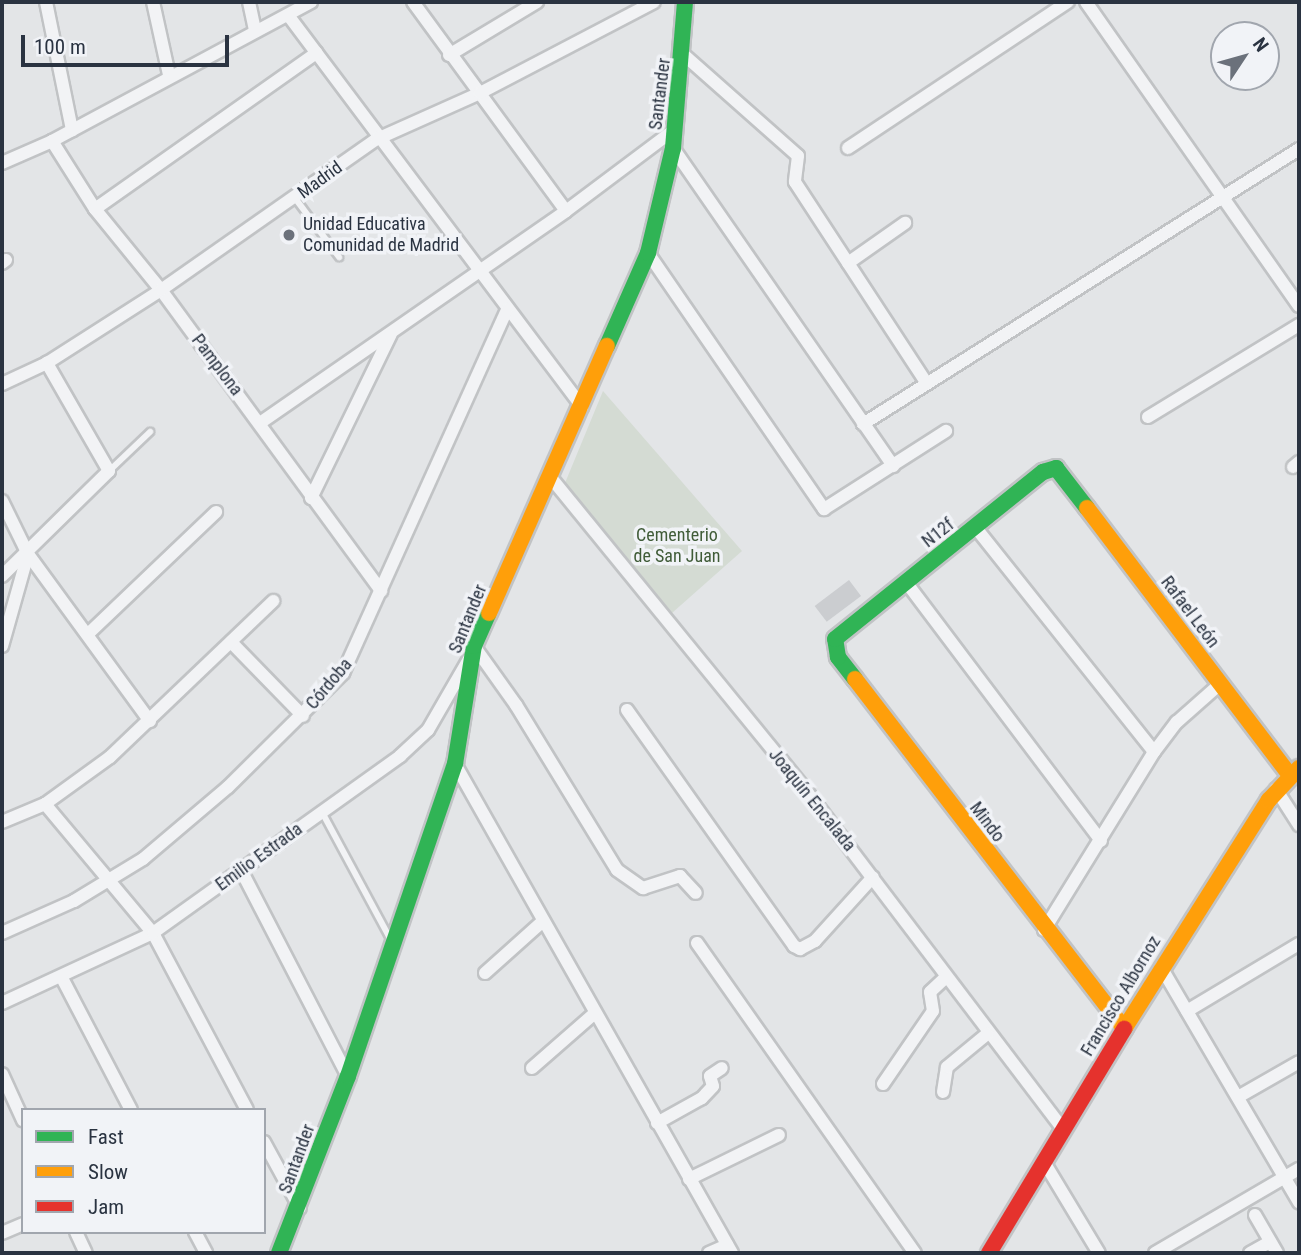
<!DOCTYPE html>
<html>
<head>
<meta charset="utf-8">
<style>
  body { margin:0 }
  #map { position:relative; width:1301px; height:1255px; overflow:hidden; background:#e3e5e7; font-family:"Roboto Condensed",sans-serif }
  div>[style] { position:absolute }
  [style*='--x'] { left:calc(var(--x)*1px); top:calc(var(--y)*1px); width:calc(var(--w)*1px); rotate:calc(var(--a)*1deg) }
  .green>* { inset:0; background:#d4dbd3 }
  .building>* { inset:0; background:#cbcdd0; transform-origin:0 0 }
  .roads { filter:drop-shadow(2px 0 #c1c3c5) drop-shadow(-2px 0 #c1c3c5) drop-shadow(0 2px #c1c3c5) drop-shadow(0 -2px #c1c3c5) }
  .lane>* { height:6px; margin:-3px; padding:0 3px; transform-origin:3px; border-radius:3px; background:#f2f3f5 }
  .street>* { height:12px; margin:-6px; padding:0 6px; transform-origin:6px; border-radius:6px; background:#f2f3f5 }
  .fast>* { height:16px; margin:-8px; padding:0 8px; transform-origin:8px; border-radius:8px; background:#30b455 }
  .slow>* { height:16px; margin:-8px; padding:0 8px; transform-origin:8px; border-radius:8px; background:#ff9f0a }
  .jam>* { height:16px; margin:-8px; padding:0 8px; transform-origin:8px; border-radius:8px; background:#e5322d }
  .dots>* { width:19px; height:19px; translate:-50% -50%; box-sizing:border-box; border:4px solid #f1f3f7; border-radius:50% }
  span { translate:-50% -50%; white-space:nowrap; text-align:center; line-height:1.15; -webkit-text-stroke:7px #f1f3f7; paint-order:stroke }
  .street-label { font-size:18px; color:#2a3341 }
  .poi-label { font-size:18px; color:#2a3341 }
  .left { translate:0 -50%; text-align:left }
  .park-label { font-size:18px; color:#405c38 }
  .frame { position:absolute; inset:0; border:4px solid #2a3341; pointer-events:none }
  .legend { position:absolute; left:21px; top:1108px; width:245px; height:126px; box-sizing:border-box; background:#f1f3f7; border:2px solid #a1a6ae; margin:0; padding:9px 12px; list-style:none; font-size:21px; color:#2a3341 }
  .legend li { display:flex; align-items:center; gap:14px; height:35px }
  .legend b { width:35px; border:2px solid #a1a6ae }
  .north { position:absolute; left:1210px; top:21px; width:70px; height:70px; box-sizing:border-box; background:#f1f3f7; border:2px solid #a1a6ae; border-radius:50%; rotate:54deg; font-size:19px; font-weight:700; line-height:28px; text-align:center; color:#2a3341 }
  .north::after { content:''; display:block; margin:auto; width:24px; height:32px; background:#6b717b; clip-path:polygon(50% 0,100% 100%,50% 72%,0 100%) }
  .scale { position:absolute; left:21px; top:35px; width:208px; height:32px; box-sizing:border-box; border:4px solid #2a3341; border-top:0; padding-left:9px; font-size:21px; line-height:24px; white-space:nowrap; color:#2a3341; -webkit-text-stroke:5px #f1f3f7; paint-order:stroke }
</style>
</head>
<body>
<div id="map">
  <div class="green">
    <i style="clip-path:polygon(603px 391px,742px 551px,672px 613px,565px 483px)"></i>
  </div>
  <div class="building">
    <i style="left:849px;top:580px;width:20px;height:43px;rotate:53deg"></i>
  </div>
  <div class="roads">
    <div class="lane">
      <i style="--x:295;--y:198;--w:74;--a:53.3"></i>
      <i style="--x:109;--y:471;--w:57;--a:-43.6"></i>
      <i style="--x:322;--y:812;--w:145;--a:61.7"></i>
    </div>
    <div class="street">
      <i style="--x:46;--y:2;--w:131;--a:78.5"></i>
      <i style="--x:153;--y:2;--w:75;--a:77.6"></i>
      <i style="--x:249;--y:2;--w:30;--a:78"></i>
      <i style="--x:413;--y:2;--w:259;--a:53.8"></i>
      <i style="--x:1086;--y:2;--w:371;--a:55"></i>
      <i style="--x:288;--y:15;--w:490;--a:53.1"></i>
      <i style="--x:449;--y:55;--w:103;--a:-31.1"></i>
      <i style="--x:684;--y:55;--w:152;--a:41.5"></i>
      <i style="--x:798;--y:156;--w:26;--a:97"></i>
      <i style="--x:795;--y:182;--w:239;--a:56.8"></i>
      <i style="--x:52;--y:141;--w:80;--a:57.7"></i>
      <i style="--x:95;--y:209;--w:104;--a:50.8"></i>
      <i style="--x:161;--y:290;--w:373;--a:53.8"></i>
      <i style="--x:673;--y:148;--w:387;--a:55.3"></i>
      <i style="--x:848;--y:148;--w:264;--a:-33.6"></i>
      <i style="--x:2;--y:163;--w:55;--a:-23.7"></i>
      <i style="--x:52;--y:141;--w:294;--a:-28.2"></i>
      <i style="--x:95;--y:209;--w:271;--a:-35.2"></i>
      <i style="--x:648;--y:253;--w:311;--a:55.5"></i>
      <i style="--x:824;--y:509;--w:145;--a:-32.6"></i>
      <i style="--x:2;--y:263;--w:5;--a:-37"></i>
      <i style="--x:848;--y:263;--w:70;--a:-35.1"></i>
      <i style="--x:2;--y:384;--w:50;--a:-25"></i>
      <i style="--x:47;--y:363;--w:135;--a:-32.6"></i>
      <i style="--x:161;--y:290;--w:264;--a:-35"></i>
      <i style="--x:377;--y:139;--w:113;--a:-24.1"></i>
      <i style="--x:480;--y:93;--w:196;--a:-27.6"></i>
      <i style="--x:1148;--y:417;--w:177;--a:-31.4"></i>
      <i style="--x:260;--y:423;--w:372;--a:-34.7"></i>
      <i style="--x:566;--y:211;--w:135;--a:-36.9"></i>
      <i style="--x:863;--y:424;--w:515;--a:-32.24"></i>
      <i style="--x:1293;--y:467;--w:8;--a:-40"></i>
      <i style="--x:552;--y:479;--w:399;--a:50.8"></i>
      <i style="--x:804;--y:788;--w:428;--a:52.8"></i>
      <i style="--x:311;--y:498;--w:182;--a:-64"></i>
      <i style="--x:2;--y:501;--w:59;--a:63.9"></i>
      <i style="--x:28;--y:554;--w:207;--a:53.9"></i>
      <i style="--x:976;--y:528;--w:286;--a:51.5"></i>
      <i style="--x:2;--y:576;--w:150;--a:-44.5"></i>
      <i style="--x:109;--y:471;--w:125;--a:-119.9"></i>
      <i style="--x:906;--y:582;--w:324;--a:53"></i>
      <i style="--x:88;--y:634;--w:177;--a:-43.6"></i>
      <i style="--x:231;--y:642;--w:103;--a:45.8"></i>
      <i style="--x:2;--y:646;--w:96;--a:-74.2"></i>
      <i style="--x:474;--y:646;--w:72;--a:54.6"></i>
      <i style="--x:516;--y:705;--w:193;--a:58.5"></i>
      <i style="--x:617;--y:870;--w:32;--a:35"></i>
      <i style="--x:643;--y:888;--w:39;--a:-18"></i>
      <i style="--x:680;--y:876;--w:23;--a:47"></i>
      <i style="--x:627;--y:710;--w:289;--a:54.7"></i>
      <i style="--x:794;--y:946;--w:7;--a:27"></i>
      <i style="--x:800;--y:949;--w:17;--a:-28"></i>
      <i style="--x:815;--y:941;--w:86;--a:-47.8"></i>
      <i style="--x:455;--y:764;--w:562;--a:60.47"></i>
      <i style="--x:1276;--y:789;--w:43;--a:57.4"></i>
      <i style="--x:45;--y:804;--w:168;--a:50.1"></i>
      <i style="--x:153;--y:933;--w:200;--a:62"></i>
      <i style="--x:2;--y:822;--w:47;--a:-22.7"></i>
      <i style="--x:45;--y:804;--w:80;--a:-35.9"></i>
      <i style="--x:110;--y:757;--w:226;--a:-43.7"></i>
      <i style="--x:241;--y:870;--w:232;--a:62.6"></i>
      <i style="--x:1044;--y:930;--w:209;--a:-58.3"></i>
      <i style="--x:1154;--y:752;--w:38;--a:-53"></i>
      <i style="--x:1177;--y:722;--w:57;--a:-41.5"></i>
      <i style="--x:2;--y:933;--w:79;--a:-24"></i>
      <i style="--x:74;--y:901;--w:81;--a:-31.3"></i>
      <i style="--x:143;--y:859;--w:111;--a:-40.3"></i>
      <i style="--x:228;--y:787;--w:162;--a:-44.7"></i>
      <i style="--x:343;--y:673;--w:399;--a:-65.7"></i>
      <i style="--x:697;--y:943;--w:379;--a:54.9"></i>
      <i style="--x:1161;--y:967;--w:273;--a:59.6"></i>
      <i style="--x:485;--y:973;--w:76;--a:-41.8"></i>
      <i style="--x:62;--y:978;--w:149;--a:62.4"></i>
      <i style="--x:2;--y:1003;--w:166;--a:-24.9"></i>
      <i style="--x:153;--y:933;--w:304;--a:-35.6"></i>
      <i style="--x:400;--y:756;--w:38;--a:-43"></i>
      <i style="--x:428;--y:730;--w:82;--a:-60"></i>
      <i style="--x:1187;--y:1011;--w:131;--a:-30.9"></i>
      <i style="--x:532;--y:1068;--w:82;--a:-41.1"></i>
      <i style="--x:2;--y:1074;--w:51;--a:65.5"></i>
      <i style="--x:883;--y:1084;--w:88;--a:-55.6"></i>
      <i style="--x:933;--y:1011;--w:19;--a:-99"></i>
      <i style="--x:930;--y:992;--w:22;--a:-43"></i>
      <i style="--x:943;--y:1092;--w:25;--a:-81"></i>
      <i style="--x:947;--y:1067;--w:52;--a:-39.5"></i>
      <i style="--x:1238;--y:1097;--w:70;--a:-29.8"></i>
      <i style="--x:657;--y:1123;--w:51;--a:-29.1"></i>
      <i style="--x:702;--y:1098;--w:16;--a:-47"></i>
      <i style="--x:713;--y:1086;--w:10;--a:-107"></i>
      <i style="--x:710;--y:1076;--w:14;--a:-34"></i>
      <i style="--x:264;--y:1142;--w:75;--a:61.4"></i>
      <i style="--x:1044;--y:1162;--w:106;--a:58.9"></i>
      <i style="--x:689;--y:1179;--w:100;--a:-26.1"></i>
      <i style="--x:1255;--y:1215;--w:44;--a:59.9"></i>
      <i style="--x:76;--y:1232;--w:23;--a:65"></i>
      <i style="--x:195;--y:1232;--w:24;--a:62"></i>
      <i style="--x:2;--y:1233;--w:23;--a:-23"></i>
      <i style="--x:709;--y:1253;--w:20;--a:-24"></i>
      <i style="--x:1155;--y:1253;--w:167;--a:-30.3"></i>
      <i style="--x:1250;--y:1253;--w:23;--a:-29"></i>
    </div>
    <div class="fast">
      <i style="--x:607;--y:346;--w:102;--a:-66.2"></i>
      <i style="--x:648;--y:253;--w:108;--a:-76.6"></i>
      <i style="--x:673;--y:148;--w:146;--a:-85.3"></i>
      <i style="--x:855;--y:679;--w:28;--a:-128"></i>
      <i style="--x:838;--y:657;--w:18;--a:-99"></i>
      <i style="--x:835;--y:639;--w:267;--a:-38.8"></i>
      <i style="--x:1043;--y:472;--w:14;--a:-17"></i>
      <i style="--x:1056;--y:468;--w:51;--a:52.2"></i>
      <i style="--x:279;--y:1253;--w:190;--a:-68.7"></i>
      <i style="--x:348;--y:1076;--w:330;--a:-71.1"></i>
      <i style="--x:455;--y:764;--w:120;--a:-80.9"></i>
      <i style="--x:474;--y:646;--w:36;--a:-66"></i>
    </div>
    <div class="slow">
      <i style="--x:1087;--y:508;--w:335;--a:52.8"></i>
      <i style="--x:489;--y:613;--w:292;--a:-66.2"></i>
      <i style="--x:855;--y:679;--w:441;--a:52.4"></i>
      <i style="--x:1124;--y:1029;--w:271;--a:-57.7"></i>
      <i style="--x:1269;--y:800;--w:44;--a:-46.8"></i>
    </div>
    <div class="jam">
      <i style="--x:989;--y:1253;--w:262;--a:-58.9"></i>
    </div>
  </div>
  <div class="dots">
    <i style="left:289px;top:235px;background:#6b717b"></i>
  </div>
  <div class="street-label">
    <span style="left:660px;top:94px;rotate:-83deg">Santander</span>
    <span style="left:320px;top:180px;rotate:-36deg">Madrid</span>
    <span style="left:217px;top:365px;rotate:53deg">Pamplona</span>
    <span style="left:938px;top:533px;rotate:-38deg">N12f</span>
    <span style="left:1190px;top:612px;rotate:53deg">Rafael León</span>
    <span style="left:468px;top:619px;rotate:-68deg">Santander</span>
    <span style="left:329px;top:684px;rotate:-50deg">Córdoba</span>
    <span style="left:812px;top:800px;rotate:51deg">Joaquín Encalada</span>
    <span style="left:987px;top:822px;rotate:53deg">Mindo</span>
    <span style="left:259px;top:857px;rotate:-36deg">Emilio Estrada</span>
    <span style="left:1121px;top:996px;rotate:-59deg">Francisco Albornoz</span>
    <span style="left:297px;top:1159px;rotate:-70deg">Santander</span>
  </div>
  <div class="poi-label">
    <span class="left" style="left:303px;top:235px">Unidad Educativa<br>Comunidad de Madrid</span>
  </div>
  <div class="park-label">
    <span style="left:677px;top:546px">Cementerio<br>de San Juan</span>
  </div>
  <div class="frame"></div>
  <ul class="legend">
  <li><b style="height:9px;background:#30b455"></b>Fast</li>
  <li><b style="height:9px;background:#ff9f0a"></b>Slow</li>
  <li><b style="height:9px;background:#e5322d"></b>Jam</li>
  </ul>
  <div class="north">N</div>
  <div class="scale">100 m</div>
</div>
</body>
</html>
